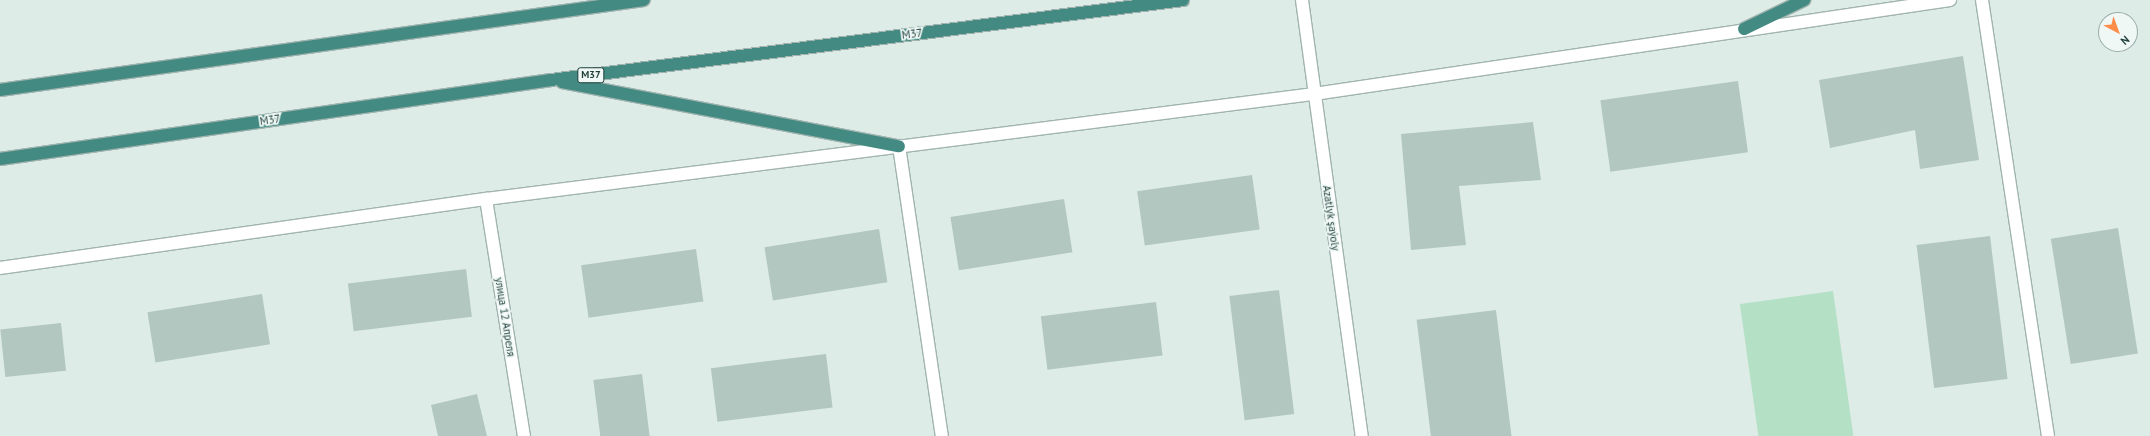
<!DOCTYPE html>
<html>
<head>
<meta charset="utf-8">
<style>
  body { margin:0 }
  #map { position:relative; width:2150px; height:436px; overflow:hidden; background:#deece7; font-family:"PT Sans",sans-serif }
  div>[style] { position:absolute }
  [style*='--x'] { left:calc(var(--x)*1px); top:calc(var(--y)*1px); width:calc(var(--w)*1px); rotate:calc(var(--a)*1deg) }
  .green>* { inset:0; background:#b4e0c5; transform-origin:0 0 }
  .building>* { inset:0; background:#b3c7c1; transform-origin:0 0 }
  .roads { filter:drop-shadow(1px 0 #a1b4af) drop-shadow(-1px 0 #a1b4af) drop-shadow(0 1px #a1b4af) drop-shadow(0 -1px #a1b4af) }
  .service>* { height:12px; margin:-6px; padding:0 6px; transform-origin:6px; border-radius:6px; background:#fff }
  .minor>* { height:12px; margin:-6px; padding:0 6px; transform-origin:6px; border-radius:6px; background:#fff }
  .tertiary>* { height:12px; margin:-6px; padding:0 6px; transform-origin:6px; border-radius:6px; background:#fff }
  .secondary>* { height:12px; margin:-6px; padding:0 6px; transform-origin:6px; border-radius:6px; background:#fff }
  .trunk>* { height:12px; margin:-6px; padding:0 6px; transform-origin:6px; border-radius:6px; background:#428a82 }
  span { translate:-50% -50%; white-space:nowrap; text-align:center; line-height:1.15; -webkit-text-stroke:3.5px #eff8f5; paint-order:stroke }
  .shield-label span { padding:1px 3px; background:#eff8f5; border:1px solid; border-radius:3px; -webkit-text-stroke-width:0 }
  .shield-label { font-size:10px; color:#1e3d39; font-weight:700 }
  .street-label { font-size:11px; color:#1e3d39 }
  .north { position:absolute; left:2098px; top:12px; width:40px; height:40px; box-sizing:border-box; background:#eff8f5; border:1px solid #9badaa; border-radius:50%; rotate:139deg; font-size:11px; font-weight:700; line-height:16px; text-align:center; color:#1e3d39 }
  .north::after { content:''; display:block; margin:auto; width:14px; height:18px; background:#ff8c49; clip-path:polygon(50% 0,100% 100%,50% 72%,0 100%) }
</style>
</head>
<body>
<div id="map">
  <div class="green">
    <i style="left:1833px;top:291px;width:146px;height:94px;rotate:82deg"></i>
  </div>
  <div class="building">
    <i style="clip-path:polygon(1963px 56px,1979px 160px,1920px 169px,1915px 130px,1830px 148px,1819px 80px)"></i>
    <i style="left:1738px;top:81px;width:72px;height:139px;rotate:82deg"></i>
    <i style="clip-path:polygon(1533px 122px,1541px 180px,1459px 186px,1466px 245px,1411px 250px,1401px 134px)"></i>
    <i style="left:1252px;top:175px;width:55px;height:116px;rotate:82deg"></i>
    <i style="left:1064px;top:199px;width:54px;height:115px;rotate:81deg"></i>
    <i style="left:2118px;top:228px;width:127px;height:68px;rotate:81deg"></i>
    <i style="left:879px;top:229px;width:54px;height:116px;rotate:81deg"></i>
    <i style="left:1990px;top:236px;width:144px;height:74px;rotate:83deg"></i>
    <i style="left:696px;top:249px;width:53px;height:116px;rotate:82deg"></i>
    <i style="left:466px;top:269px;width:48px;height:119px;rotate:83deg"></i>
    <i style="left:1279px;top:290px;width:125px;height:50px;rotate:83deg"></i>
    <i style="left:262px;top:294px;width:51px;height:116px;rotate:81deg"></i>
    <i style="left:1156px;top:302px;width:54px;height:116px;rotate:83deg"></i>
    <i style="left:1496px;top:310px;width:127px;height:80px;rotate:83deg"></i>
    <i style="left:61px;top:323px;width:48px;height:61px;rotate:84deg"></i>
    <i style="left:826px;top:354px;width:54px;height:116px;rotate:83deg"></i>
    <i style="left:642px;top:374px;width:63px;height:49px;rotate:83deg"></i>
    <i style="clip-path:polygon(477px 394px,487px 436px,438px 436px,431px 405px)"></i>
  </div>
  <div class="roads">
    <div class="service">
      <i style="--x:1982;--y:0;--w:441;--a:81.4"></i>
      <i style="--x:899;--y:146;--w:293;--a:81.6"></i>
    </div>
    <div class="minor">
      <i style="--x:486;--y:199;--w:240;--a:80.9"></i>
    </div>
    <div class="tertiary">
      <i style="--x:0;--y:268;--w:491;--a:-8.1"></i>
      <i style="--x:486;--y:199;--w:835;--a:-7.23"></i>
      <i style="--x:1314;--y:94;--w:643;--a:-8.41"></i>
    </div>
    <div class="secondary">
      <i style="--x:1302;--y:0;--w:440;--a:82.2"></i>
    </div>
    <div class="trunk">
      <i style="--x:1744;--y:29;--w:67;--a:-25.8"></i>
      <i style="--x:562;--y:82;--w:343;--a:10.8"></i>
      <i style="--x:0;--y:90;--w:650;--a:-7.96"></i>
      <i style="--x:0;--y:159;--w:557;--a:-8.16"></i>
      <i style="--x:551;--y:80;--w:637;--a:-7.21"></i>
    </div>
  </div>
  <div class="shield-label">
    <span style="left:591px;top:75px">M37</span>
  </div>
  <div class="street-label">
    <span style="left:912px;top:34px;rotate:-7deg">M37</span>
    <span style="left:270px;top:120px;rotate:-8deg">M37</span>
    <span style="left:1331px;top:218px;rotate:82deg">Azatlyk şaýoly</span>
    <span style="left:505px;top:317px;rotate:81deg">улица 12 Апреля</span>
  </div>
  <div class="north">N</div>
</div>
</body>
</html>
